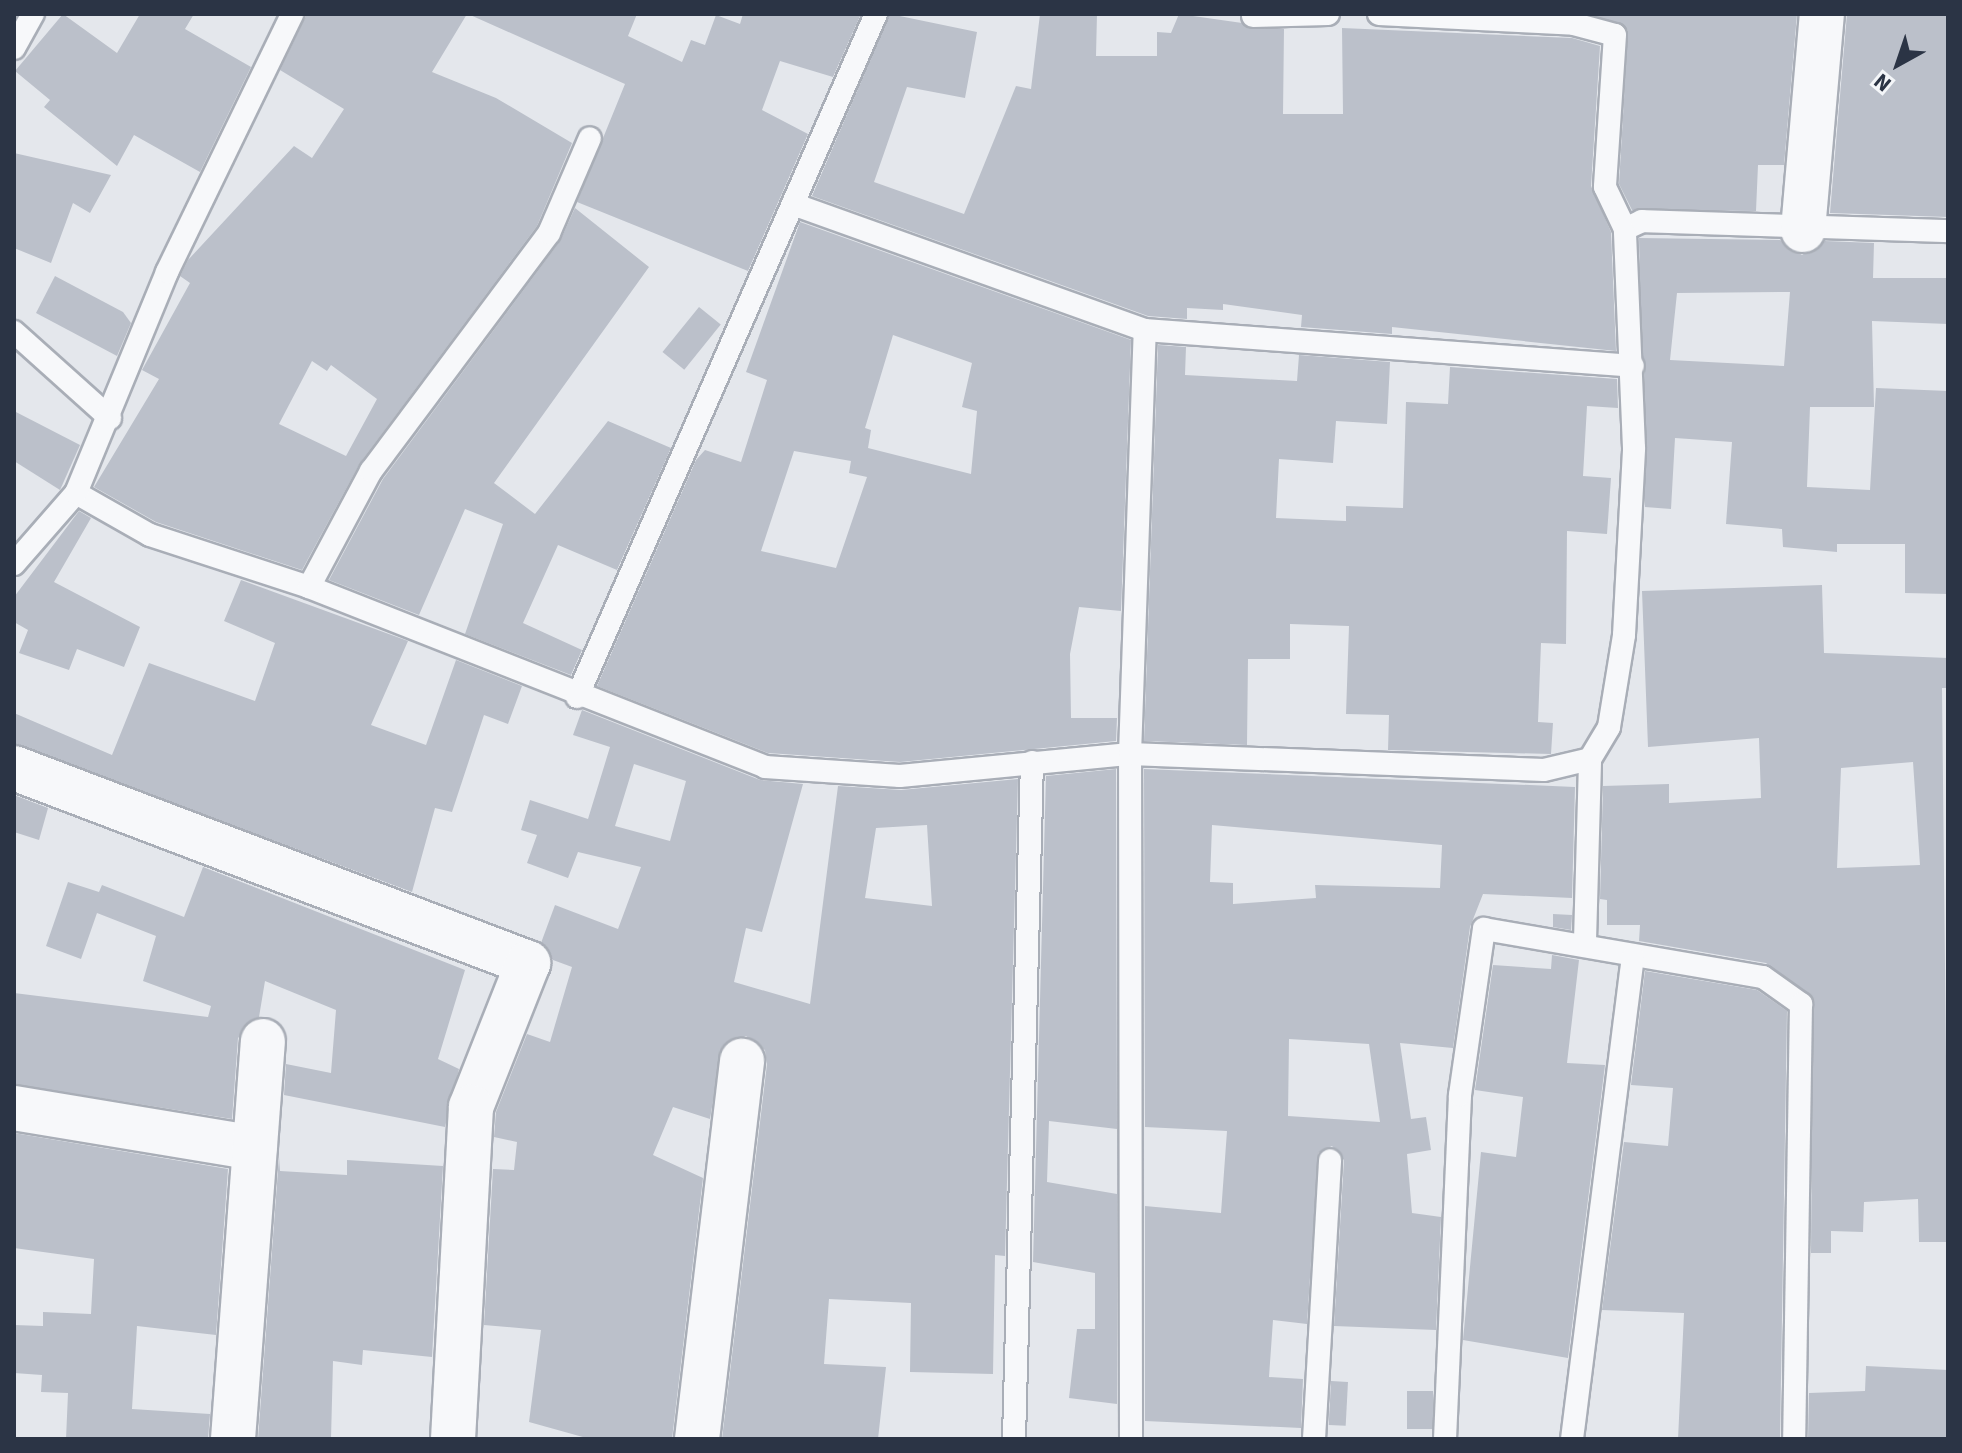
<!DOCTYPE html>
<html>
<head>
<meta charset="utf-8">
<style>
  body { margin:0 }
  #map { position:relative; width:1962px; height:1453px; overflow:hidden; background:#e4e7ec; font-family:"Source Sans 3",sans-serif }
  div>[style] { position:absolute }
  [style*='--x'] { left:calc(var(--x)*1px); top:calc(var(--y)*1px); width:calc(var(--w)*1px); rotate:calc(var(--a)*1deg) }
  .building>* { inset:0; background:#bbc0ca; transform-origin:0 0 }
  .roads { filter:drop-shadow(2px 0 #a9aeb7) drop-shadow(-2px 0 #a9aeb7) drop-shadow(0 2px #a9aeb7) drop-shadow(0 -2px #a9aeb7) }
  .lane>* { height:22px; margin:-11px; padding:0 11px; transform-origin:11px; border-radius:11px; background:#f7f8fa }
  .street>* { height:44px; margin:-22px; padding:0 22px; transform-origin:22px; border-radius:22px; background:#f7f8fa }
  span { translate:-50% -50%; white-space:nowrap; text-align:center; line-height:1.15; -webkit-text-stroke:6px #f4f6f9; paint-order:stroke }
  .frame { position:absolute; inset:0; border:16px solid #2b3445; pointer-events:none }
  .north { position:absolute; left:1858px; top:24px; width:80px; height:80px; -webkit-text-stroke:6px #f4f6f9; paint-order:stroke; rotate:220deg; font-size:22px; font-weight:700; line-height:32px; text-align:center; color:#2b3445 }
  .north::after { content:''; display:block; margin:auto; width:28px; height:36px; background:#2b3445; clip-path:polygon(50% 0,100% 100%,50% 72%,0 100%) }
</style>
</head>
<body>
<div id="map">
  <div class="building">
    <i style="clip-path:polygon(63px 14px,117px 53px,140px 14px,194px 14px,185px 29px,251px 67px,200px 172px,134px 135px,117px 166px,44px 107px,50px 100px,15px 71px)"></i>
    <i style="clip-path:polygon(evenodd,307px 14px,467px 14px,432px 72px,496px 98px,572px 143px,537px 226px,360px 463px,302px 570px,156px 522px,94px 487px,159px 379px,142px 370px,190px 283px,180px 276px,188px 260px,294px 146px,312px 158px,344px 109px,280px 70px,307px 14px,312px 361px,327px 371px,331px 365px,377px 399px,346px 456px,279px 424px,312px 361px)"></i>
    <i style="clip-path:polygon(468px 14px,637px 14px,628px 36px,682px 62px,691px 40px,705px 45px,716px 15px,740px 24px,743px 14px,861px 14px,833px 77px,780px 61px,762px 110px,808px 134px,748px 271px,577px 202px,625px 84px)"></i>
    <i style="clip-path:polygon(890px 14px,977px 32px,965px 98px,907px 87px,874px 182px,964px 214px,1016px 86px,1031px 89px,1040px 14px,1097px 14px,1096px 56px,1157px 56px,1157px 32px,1171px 33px,1179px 14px,1284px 29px,1283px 114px,1343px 114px,1342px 28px,1572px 38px,1600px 46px,1591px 186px,1611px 232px,1616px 351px,1392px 327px,1392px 334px,1301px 327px,1302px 315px,1223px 304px,1223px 310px,1187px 308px,1187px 319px,1148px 316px,812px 196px)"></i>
    <i style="clip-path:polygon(1591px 14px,1797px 14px,1784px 165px,1758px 165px,1756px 211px,1632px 210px,1619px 184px,1628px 30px)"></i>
    <i style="clip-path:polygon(1847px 14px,1948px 14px,1948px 217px,1830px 213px)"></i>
    <i style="clip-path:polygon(14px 153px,111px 175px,90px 213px,73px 203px,51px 263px,14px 248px)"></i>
    <i style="clip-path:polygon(575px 208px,649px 267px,494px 483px,535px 514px,608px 421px,671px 448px,617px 570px,558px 545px,523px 623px,582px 650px,571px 675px,465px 634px,503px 524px,465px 509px,419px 615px,329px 580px,383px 479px,560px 241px)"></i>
    <i style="clip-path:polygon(evenodd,800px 222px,1131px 340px,1121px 611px,1079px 607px,1070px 654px,1071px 718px,1117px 718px,1116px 741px,900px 762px,768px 753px,597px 686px,696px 460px,705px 450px,741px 462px,767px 380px,746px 372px,800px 222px,893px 335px,972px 363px,962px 407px,977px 411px,971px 474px,868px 448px,871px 430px,865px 428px,893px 335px,800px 222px,794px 451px,851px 461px,849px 473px,867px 477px,836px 568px,761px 551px,794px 451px)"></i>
    <i style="clip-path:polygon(evenodd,1639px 238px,1780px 240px,1802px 255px,1825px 241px,1874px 243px,1873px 278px,1948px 278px,1948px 324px,1872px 321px,1874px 407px,1810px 407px,1807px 487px,1870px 490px,1876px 388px,1948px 391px,1948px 594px,1905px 593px,1905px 544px,1837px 544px,1837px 552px,1783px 547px,1782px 529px,1726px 524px,1732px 442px,1675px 438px,1671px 509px,1645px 507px,1639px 238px,1790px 292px,1784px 366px,1670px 360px,1677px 293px,1790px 292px)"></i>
    <i style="clip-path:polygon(55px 276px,123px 312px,131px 323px,117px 356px,36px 313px)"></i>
    <i style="left:699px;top:307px;width:28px;height:58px;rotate:39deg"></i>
    <i style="clip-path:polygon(1158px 345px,1186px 347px,1185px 375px,1297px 381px,1299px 355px,1390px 362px,1387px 424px,1336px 421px,1333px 463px,1279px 459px,1276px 518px,1346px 521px,1346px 506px,1403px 508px,1406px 402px,1448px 404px,1450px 367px,1617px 379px,1618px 408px,1587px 406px,1583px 476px,1611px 478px,1607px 534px,1567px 531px,1566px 644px,1541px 643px,1538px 722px,1553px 723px,1551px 754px,1388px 750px,1389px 715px,1346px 714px,1349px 626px,1290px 624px,1290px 659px,1248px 659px,1247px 745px,1144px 741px)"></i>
    <i style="clip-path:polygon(14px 411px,80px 445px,60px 490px,14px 461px)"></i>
    <i style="clip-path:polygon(79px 511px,91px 518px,54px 582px,140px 627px,124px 667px,77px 649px,69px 670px,19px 653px,28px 630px,14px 622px,14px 597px)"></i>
    <i style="clip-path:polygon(241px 580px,408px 641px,371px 725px,426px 745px,456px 660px,522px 686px,508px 724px,484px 715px,452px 812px,435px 808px,412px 892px,14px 744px,14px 713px,112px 755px,149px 663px,255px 701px,275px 643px,224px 621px)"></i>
    <i style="clip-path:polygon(evenodd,1822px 585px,1824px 653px,1948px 658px,1948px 688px,1942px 688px,1948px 1242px,1919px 1242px,1918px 1199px,1864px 1202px,1863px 1232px,1831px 1231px,1831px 1253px,1811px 1253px,1813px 997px,1766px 963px,1639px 941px,1640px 925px,1607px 925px,1607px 900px,1600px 899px,1603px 786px,1669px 784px,1669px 803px,1761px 798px,1759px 738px,1648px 747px,1642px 591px,1822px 585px,1913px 762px,1920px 865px,1837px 868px,1841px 768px,1913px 762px)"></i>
    <i style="clip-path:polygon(evenodd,582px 710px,760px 780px,803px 784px,762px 932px,746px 928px,734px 982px,810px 1004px,838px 786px,901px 790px,1018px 779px,1005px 1256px,995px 1255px,993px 1374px,910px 1372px,911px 1303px,829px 1299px,824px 1364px,886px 1367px,878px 1439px,722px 1439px,767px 1064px,765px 1050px,746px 1036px,722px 1047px,710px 1119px,673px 1107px,653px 1155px,703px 1178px,672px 1439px,590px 1439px,529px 1422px,541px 1330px,484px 1325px,493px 1169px,514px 1170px,517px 1142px,494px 1137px,496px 1112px,527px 1034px,550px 1042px,572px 967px,553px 960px,541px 943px,555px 905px,618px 929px,641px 867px,578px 852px,568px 878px,527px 863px,537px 835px,521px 830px,530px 800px,588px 819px,610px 747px,573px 735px,582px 710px,634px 764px,686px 781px,670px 841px,615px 826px,634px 764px,582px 710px,927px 825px,932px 906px,865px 898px,876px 828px,927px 825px)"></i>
    <i style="clip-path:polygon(1116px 769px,1117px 1129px,1049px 1121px,1047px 1182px,1117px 1194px,1117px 1404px,1069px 1398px,1077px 1329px,1095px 1329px,1095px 1273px,1033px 1262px,1046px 776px)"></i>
    <i style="clip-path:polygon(evenodd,1144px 769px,1575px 787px,1572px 898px,1483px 894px,1470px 927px,1453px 1048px,1400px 1043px,1411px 1119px,1426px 1117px,1431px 1150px,1407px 1154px,1412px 1213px,1441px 1217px,1436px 1330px,1334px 1326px,1344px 1160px,1332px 1146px,1318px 1153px,1307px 1324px,1273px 1320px,1269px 1377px,1303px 1379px,1301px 1428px,1145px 1421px,1145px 1206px,1221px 1213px,1227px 1131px,1145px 1127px,1144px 769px,1212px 825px,1442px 845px,1440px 888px,1315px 885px,1316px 898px,1233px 904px,1233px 883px,1210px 882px,1212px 825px,1144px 769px,1289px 1039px,1369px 1044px,1380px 1122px,1288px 1116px,1289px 1039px)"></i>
    <i style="clip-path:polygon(14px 795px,48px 808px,39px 840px,14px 832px)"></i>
    <i style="clip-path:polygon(203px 867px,465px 970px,438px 1059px,459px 1069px,445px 1127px,284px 1095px,286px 1064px,331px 1073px,336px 1010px,265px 981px,259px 1017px,238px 1038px,232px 1119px,14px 1084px,14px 993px,208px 1017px,211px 1006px,143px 981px,156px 936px,97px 913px,81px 959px,46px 946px,68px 882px,99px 892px,102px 885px,184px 917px)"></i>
    <i style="clip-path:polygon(1553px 914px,1572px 915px,1571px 930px,1553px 927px)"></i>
    <i style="clip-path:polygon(1552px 955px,1579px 960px,1567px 1063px,1605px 1065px,1568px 1358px,1463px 1340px,1481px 1152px,1516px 1157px,1523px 1097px,1475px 1090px,1493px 965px,1551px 969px)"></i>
    <i style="clip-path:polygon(1645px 971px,1757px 990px,1787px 1011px,1780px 1439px,1678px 1439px,1684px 1313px,1602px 1310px,1624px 1142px,1668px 1146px,1673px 1088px,1631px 1085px)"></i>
    <i style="clip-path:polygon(14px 1133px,228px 1169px,216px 1335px,137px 1326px,132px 1409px,210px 1414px,208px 1439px,66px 1439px,68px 1393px,41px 1392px,42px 1375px,14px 1373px,14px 1325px,43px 1326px,43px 1312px,91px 1314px,94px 1259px,14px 1248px)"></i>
    <i style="clip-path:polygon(279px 1157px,280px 1171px,347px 1175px,347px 1160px,443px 1166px,432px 1357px,363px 1350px,362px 1365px,333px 1361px,331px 1439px,258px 1439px)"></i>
    <i style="clip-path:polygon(1866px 1366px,1948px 1370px,1948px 1439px,1808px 1439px,1809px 1393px,1865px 1391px)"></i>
    <i style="left:1331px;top:1381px;width:17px;height:44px;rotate:3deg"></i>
    <i style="left:1407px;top:1391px;width:26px;height:38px"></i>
  </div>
  <div class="roads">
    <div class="lane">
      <i style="--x:1379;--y:14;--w:195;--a:2.9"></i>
      <i style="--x:1574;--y:24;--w:42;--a:15"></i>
      <i style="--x:1615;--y:35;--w:152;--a:93.8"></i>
      <i style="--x:1605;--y:187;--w:47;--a:64.5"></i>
      <i style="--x:1253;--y:16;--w:75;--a:-1.5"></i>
      <i style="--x:14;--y:48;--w:39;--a:-61"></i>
      <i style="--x:793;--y:204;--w:374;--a:19.7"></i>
      <i style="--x:1145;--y:330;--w:489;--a:4.2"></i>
      <i style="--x:14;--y:332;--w:129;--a:41.9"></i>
      <i style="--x:76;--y:493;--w:85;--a:29.6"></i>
      <i style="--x:150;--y:535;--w:167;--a:18.1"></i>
      <i style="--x:309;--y:587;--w:490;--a:21.5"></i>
      <i style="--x:765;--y:767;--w:135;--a:3.8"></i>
      <i style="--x:900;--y:776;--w:231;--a:-5.5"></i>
      <i style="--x:1130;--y:754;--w:414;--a:2.2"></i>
      <i style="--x:1544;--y:770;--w:47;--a:-13.4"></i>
      <i style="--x:1590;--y:759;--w:37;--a:-59"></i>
      <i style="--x:1609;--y:727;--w:93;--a:-80.7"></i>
      <i style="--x:1624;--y:635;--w:187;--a:-86.9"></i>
      <i style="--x:1634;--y:448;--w:219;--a:-92.4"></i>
      <i style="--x:1625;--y:229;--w:19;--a:-25"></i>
      <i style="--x:1642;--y:221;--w:306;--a:1.9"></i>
      <i style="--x:14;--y:564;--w:94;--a:-48.9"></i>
      <i style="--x:76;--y:493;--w:239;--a:-67.6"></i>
      <i style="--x:167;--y:272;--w:287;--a:-64.1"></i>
      <i style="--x:309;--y:587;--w:132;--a:-61.9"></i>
      <i style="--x:371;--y:471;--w:297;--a:-53.2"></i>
      <i style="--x:549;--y:233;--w:103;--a:-66.7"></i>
      <i style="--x:577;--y:697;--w:746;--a:-66.36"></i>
      <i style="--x:1585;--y:941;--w:182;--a:-88.4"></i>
      <i style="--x:1014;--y:1439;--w:677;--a:-88.48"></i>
      <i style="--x:1131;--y:1439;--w:685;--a:-90.08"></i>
      <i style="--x:1130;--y:754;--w:424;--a:-88"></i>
      <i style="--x:1314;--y:1439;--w:279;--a:-86.7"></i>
      <i style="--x:1445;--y:1439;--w:344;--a:-87.5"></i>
      <i style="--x:1460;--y:1095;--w:168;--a:-81.8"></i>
      <i style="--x:1484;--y:929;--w:283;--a:9.8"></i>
      <i style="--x:1763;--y:977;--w:47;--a:35.4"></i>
      <i style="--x:1801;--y:1004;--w:435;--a:90.9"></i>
      <i style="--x:1572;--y:1439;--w:486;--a:-82.8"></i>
    </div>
    <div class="street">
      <i style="--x:1803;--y:230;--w:217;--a:-85"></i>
      <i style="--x:14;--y:768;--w:550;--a:20.78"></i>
      <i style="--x:528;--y:963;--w:155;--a:111.6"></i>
      <i style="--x:471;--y:1107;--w:332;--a:93.1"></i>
      <i style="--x:14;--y:1108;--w:244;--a:9.4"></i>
      <i style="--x:233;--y:1439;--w:399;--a:-85.7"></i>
      <i style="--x:697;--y:1439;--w:381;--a:-83.2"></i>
    </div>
  </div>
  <div class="frame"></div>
  <div class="north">N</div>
</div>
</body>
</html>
